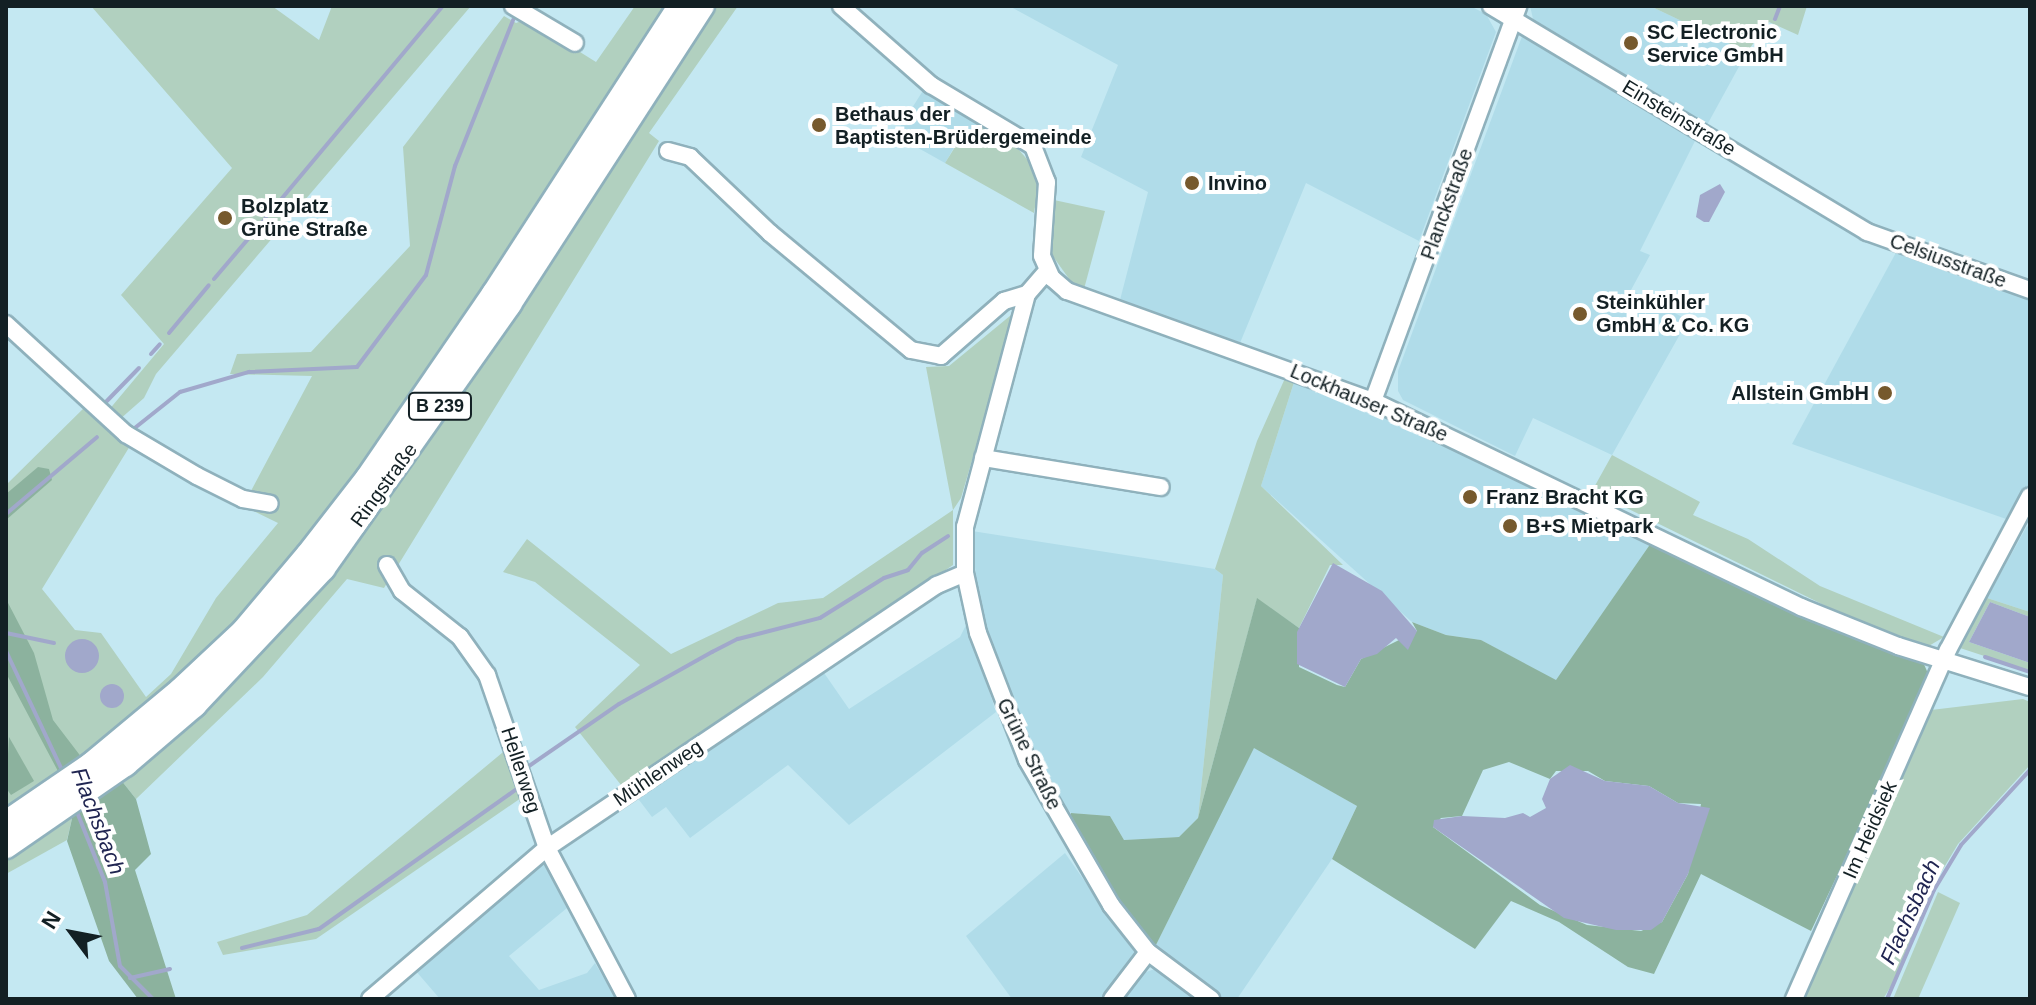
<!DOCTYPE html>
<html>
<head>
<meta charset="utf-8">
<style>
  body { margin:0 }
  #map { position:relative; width:2036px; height:1005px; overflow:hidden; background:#c4e8f2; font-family:Helvetica,sans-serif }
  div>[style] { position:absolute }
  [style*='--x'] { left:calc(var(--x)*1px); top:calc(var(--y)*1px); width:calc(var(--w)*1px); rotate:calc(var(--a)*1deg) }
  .built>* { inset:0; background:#b0dce9 }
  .green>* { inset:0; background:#b1d0bf }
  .forest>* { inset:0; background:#8cb29e }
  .water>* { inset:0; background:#a1a8cb }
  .round { border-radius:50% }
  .stream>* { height:4px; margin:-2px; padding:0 2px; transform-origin:2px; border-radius:2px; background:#a1a8cb }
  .roads { filter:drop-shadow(2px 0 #8fb1bc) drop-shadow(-2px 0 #8fb1bc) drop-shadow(0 2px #8fb1bc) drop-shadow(0 -2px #8fb1bc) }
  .minor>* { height:16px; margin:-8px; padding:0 8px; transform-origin:8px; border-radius:8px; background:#fff }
  .highway>* { height:24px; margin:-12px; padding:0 12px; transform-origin:12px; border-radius:12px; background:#fff }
  .dots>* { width:22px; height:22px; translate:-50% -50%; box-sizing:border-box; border:4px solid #fff; border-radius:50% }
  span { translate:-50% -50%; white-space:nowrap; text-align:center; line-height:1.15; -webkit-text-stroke:8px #fff; paint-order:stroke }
  .shield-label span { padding:2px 6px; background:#fff; border:2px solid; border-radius:6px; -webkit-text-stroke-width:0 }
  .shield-label { font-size:18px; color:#132024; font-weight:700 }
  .poi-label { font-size:20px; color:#132024; font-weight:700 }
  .left { translate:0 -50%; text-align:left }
  .right { translate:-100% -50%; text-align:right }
  .street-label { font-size:20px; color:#132024 }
  .water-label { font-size:22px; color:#202551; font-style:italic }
  .frame { position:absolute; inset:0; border:8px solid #132024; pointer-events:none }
  .north { position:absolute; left:32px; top:893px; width:80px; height:80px; -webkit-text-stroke:6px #fff; paint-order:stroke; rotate:302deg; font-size:22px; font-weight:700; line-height:32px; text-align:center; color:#132024 }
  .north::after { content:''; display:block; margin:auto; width:28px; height:36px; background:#132024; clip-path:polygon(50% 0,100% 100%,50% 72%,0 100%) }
</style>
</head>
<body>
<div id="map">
  <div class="built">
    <i style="clip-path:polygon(1009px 6px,1470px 6px,1486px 14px,1496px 32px,1419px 241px,1306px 183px,1240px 343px,1120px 300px,1148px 192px,1081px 157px,1118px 65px)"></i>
    <i style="clip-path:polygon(1530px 6px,1650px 6px,1747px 52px,1707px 125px,1534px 23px)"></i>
    <i style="clip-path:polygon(1524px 31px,1696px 139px,1640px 251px,1650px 255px,1631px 290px,1688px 320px,1612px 455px,1533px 418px,1515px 456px,1403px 400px,1398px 391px,1398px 371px)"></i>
    <i style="clip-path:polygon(924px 89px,981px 126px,970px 145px,959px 139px,945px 163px,895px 135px)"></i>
    <i style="clip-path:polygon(1899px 247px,2030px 297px,2030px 484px,2009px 520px,1792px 444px)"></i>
    <i style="clip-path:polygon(1295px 379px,1451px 446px,1651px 543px,1556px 681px,1481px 640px,1446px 635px,1412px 622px,1261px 486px)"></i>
    <i style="clip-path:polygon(2027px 526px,2030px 528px,2030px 612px,1987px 598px)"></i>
    <i style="clip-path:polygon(972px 531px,1215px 569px,1223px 575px,1198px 818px,1179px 837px,1124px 840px,1110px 816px,1071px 813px,1050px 790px,993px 657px,978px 602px)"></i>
    <i style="clip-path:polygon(967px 623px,996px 712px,849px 825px,788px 765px,690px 838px,666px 807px,652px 817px,636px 796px,822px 670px,849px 709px,960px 637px)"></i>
    <i style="clip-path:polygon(1254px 747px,1357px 806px,1332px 859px,1237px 999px,1220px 999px,1153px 951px)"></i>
    <i style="clip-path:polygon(1065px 853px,1135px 953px,1132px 967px,1106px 999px,1012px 999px,966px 936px)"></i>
    <i style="clip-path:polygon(544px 863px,567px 908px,509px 956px,539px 990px,587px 973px,595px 963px,616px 999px,440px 999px,415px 970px)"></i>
    <i style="clip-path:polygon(1155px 969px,1199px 999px,1118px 999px,1137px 975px)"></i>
  </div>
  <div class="green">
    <i style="clip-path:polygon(91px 6px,272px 6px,319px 40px,332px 6px,471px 6px,156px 374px,144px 398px,119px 420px,138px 433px,42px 589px,75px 630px,101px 633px,146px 697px,171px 674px,216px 598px,278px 523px,243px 506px,312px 376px,230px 374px,237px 354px,311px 352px,410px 246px,403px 147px,504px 16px,516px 23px,527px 19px,596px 62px,635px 6px,672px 6px,463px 324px,316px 532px,228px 634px,98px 747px,6px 813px,6px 485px,92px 400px,108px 411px,164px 344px,121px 295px,232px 168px)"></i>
    <i style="clip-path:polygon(717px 6px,738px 6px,649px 133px,659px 141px,384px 588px,347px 579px,263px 677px,136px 799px,121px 780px,312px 596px,365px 531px)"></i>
    <i style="clip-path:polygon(1650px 6px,1807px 6px,1798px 35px,1769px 22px,1747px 52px)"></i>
    <i style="clip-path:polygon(981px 126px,1012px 142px,1032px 165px,1038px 189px,1034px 213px,945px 163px,960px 139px,970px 145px)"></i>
    <i style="clip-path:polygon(1054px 200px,1105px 211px,1084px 289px,1072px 283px,1052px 255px)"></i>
    <i style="clip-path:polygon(1016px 311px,961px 498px,953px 510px,953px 565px,625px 790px,575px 727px,640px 665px,535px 582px,503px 572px,527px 539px,671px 654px,778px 603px,823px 598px,953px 510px,926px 367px,949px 366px)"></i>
    <i style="clip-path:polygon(1286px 376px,1295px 379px,1261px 486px,1343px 565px,1330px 565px,1299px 628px,1257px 599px,1198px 818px,1223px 575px,1215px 569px,1257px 441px)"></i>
    <i style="clip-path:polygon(1612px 455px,1700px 502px,1693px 515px,1748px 539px,1820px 586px,1944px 637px,1927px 647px,1836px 611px,1592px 491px)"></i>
    <i style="clip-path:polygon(1987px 598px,2030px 612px,2030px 617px,1990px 602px,1969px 642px,2030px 663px,2030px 671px,1960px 648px)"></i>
    <i style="clip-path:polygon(2023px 699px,2030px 702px,2030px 765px,1958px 844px,1931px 889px,1901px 970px,1883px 999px,1801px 999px,1931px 710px)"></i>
    <i style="clip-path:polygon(508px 748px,521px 798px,316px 939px,223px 955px,217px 942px,307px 915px)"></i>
    <i style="clip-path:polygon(73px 814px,67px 840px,6px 874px,6px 857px)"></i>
    <i style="clip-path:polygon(1938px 892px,1960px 903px,1918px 999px,1893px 999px)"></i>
  </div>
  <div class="forest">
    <i style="clip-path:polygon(38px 467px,49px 469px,52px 480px,6px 520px,6px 494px)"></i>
    <i style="clip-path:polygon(evenodd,1651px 543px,1923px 662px,1930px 678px,1811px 931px,1701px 874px,1654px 974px,1628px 967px,1559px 922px,1511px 901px,1475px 949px,1332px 859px,1357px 806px,1254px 748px,1153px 951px,1135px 932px,1070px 825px,1071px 813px,1110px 816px,1124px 840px,1179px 837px,1198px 818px,1257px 598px,1299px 628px,1299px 667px,1337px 685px,1345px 687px,1361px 659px,1417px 631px,1412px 622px,1446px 635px,1481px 640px,1556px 680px,1651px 543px,1509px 762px,1550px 779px,1556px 771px,1588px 771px,1605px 781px,1649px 786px,1678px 803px,1701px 804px,1688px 874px,1662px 922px,1641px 931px,1587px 925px,1540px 905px,1433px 827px,1441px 818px,1462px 816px,1483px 770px,1509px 762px)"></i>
    <i style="clip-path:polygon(6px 599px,34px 653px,53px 720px,82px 758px,60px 775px,7px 675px)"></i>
    <i style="clip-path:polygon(9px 737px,34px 781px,11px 795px,6px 788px)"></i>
    <i style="clip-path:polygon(121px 780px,136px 799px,151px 854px,135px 870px,176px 999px,138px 999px,109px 961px,67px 841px,73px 814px)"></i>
  </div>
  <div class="water">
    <i style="clip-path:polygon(1720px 184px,1725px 192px,1709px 222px,1704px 222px,1696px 217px,1700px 195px)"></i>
    <i style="clip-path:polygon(1333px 563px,1382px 591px,1417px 631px,1408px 650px,1396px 638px,1377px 654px,1361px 659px,1345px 687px,1297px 664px,1297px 632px)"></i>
    <i style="clip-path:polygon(1990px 602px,2030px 617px,2030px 663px,1969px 642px)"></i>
    <i class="round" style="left:65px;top:639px;width:34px;height:34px"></i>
    <i class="round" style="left:100px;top:684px;width:24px;height:24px"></i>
    <i style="clip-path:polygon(1570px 765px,1605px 781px,1649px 786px,1678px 803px,1710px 808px,1688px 874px,1662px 922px,1651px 930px,1616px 930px,1564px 918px,1433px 827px,1434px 820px,1462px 816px,1505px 818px,1523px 813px,1530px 817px,1546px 808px,1542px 799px,1550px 779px)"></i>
  </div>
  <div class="stream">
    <i style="--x:1775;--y:19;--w:14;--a:-69"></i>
    <i style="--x:273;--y:209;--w:265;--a:-50.1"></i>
    <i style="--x:214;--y:279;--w:80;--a:-49.6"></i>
    <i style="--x:169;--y:333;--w:62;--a:-50.2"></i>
    <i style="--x:151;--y:354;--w:13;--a:-48"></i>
    <i style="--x:102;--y:406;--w:53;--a:-45.8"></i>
    <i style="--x:131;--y:431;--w:63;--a:-38.5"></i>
    <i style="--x:180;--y:392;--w:72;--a:-16.2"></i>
    <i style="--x:249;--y:372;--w:108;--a:-2.7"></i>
    <i style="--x:357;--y:367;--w:115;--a:-53.1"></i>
    <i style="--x:426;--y:275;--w:113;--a:-75.1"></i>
    <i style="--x:455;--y:166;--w:157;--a:-68.3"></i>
    <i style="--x:6;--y:514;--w:119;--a:-40.2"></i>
    <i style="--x:6;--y:633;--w:49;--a:11.8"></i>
    <i style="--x:6;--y:651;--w:134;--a:64.8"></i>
    <i style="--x:1985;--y:657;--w:47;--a:18.4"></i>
    <i style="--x:529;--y:766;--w:109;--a:-34.6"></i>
    <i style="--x:619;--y:704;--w:107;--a:-29.2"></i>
    <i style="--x:712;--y:652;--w:29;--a:-27"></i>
    <i style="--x:738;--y:639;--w:85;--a:-14.4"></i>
    <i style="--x:820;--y:618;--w:75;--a:-32"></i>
    <i style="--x:884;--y:578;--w:25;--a:-18"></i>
    <i style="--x:908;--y:570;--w:22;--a:-51"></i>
    <i style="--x:922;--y:553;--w:31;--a:-33"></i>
    <i style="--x:75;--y:807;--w:81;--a:68.2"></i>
    <i style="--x:105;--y:882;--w:85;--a:79.9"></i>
    <i style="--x:120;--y:966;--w:47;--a:45"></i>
    <i style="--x:242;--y:948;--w:79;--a:-13.9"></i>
    <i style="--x:319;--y:929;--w:242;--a:-35.3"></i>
    <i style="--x:130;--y:978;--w:41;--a:-12.7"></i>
    <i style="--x:1887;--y:999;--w:119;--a:-66.7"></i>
    <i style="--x:1934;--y:890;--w:52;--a:-59"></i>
    <i style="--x:1961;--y:845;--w:102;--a:-47.4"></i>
  </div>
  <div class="roads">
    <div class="minor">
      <i style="--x:513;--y:6;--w:72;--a:30.8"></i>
      <i style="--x:841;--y:6;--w:120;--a:41.3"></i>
      <i style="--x:931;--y:85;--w:119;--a:30.9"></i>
      <i style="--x:1033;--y:146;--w:39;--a:69"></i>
      <i style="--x:1047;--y:182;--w:74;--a:93.9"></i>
      <i style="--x:1042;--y:256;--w:24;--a:66"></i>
      <i style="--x:1052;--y:278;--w:20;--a:41"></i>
      <i style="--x:1067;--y:291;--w:325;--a:19.8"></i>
      <i style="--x:1373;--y:401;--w:475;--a:25.7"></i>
      <i style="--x:1801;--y:607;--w:105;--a:21.9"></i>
      <i style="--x:1898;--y:646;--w:138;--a:17.3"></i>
      <i style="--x:1491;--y:6;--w:439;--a:31"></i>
      <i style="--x:1867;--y:232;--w:173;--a:19.6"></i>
      <i style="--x:668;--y:151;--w:23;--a:15"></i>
      <i style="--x:690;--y:157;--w:110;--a:43.5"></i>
      <i style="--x:770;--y:233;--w:183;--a:39.7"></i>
      <i style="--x:911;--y:350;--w:31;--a:11"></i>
      <i style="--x:941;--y:356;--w:84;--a:-41.1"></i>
      <i style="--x:1004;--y:301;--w:24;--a:-17"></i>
      <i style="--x:1047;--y:271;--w:30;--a:131"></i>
      <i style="--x:1027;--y:294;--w:241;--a:104.9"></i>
      <i style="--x:965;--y:527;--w:46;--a:90"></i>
      <i style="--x:965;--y:573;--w:61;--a:77.8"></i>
      <i style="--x:978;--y:633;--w:136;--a:68.9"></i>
      <i style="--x:1027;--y:760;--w:168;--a:59.9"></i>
      <i style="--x:1111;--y:905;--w:60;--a:51.8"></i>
      <i style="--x:1148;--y:952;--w:79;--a:36.7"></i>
      <i style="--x:6;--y:324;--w:163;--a:42.5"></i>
      <i style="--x:126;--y:434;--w:82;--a:30.6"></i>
      <i style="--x:197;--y:476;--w:51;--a:26.6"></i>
      <i style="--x:243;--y:499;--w:27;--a:10"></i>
      <i style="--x:1373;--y:401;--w:421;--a:-69.8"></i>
      <i style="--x:983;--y:458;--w:180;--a:9.3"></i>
      <i style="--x:387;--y:565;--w:30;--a:60"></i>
      <i style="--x:402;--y:591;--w:74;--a:38.4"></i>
      <i style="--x:460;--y:637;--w:47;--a:54.6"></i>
      <i style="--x:487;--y:675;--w:183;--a:70.9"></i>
      <i style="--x:547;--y:848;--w:171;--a:62.1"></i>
      <i style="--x:370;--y:999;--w:233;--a:-40.5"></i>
      <i style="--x:547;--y:848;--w:470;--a:-34"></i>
      <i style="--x:937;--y:585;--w:30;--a:-23"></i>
      <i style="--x:1112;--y:999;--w:59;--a:-52.5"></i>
      <i style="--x:1794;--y:999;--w:381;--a:-66.2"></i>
      <i style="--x:1948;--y:650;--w:174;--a:-62"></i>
    </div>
    <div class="highway">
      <i style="--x:6;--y:823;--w:103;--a:-34.3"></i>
      <i style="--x:91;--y:765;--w:117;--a:-39.8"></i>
      <i style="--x:181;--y:690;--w:86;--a:-43.1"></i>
      <i style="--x:244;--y:631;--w:99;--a:-49.9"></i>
      <i style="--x:308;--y:555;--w:98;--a:-52.1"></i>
      <i style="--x:368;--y:478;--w:223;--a:-55.6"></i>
      <i style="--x:494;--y:294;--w:343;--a:-57.1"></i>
      <i style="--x:6;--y:846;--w:145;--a:-34.6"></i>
      <i style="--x:125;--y:764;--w:91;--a:-40.5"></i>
      <i style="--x:194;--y:705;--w:188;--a:-46.7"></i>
      <i style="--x:323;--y:568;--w:323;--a:-54.8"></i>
      <i style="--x:509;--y:304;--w:355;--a:-57.1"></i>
    </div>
  </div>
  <div class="dots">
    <i style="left:1631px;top:43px;background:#76592d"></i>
    <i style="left:819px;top:125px;background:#76592d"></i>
    <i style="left:1192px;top:183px;background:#76592d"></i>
    <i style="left:225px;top:218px;background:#76592d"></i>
    <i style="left:1580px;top:314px;background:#76592d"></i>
    <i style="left:1885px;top:393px;background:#76592d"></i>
    <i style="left:1470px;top:497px;background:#76592d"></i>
    <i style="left:1510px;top:526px;background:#76592d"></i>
  </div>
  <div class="shield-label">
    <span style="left:440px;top:406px">B 239</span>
  </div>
  <div class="poi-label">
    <span class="left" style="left:1647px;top:44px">SC Electronic<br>Service GmbH</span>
    <span class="left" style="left:835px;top:126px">Bethaus der<br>Baptisten-Brüdergemeinde</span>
    <span class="left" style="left:1208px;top:183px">Invino</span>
    <span class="left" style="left:241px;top:218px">Bolzplatz<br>Grüne Straße</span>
    <span class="left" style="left:1596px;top:314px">Steinkühler<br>GmbH &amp; Co. KG</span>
    <span class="right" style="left:1869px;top:393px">Allstein GmbH</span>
    <span class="left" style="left:1486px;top:497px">Franz Bracht KG</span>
    <span class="left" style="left:1526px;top:526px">B+S Mietpark</span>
  </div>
  <div class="street-label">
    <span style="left:1679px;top:118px;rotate:31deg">Einsteinstraße</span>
    <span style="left:1447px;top:204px;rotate:-70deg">Planckstraße</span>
    <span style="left:1948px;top:261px;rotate:20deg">Celsiusstraße</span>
    <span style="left:1369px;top:403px;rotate:23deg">Lockhauser Straße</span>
    <span style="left:384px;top:485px;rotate:-54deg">Ringstraße</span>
    <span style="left:1029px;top:754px;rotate:64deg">Grüne Straße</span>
    <span style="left:521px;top:770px;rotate:72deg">Hellerweg</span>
    <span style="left:658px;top:773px;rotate:-34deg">Mühlenweg</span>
    <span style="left:1870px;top:830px;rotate:-66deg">Im Heidsiek</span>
  </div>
  <div class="water-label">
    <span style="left:98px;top:821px;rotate:69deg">Flachsbach</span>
    <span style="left:1910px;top:912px;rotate:-65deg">Flachsbach</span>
  </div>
  <div class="frame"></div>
  <div class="north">N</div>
</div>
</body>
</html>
